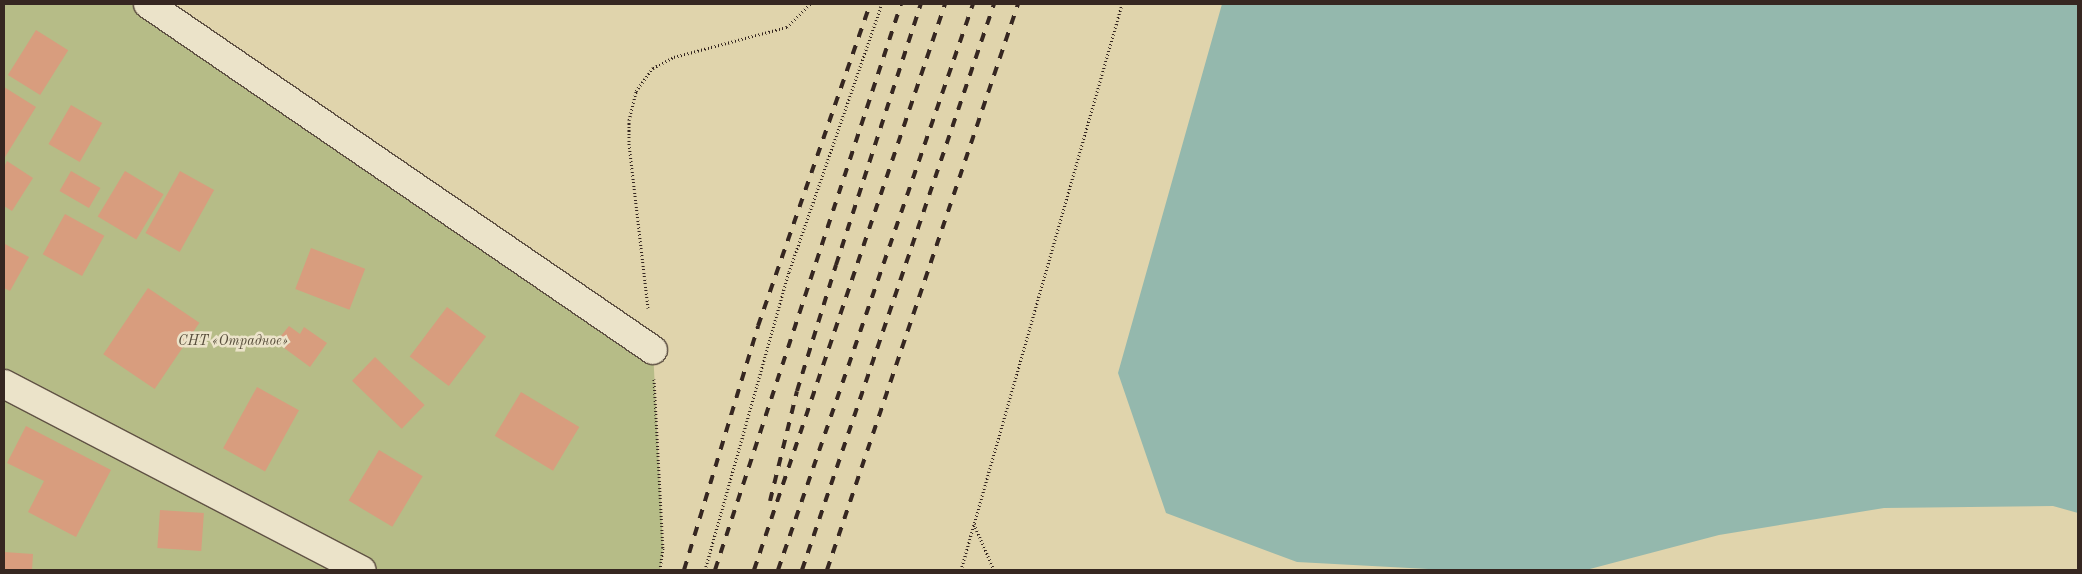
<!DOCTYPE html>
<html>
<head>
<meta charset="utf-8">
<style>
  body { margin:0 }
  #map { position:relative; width:2082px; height:574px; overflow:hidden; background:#e0d4ac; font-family:"Old Standard TT",serif }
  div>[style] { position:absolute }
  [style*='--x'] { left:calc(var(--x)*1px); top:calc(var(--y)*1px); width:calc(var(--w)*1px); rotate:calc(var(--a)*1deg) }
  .green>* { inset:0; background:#b6bc87 }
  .water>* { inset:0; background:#94b8ad }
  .building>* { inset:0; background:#d89d7e; transform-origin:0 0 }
  .path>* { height:3px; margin-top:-1.5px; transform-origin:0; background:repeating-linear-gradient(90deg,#362721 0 1px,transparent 0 3.5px) }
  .roads { filter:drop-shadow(1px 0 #605244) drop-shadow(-1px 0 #605244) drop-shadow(0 1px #605244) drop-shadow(0 -1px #605244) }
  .minor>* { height:28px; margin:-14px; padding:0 14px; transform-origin:14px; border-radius:14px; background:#ebe3c9 }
  .rail>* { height:4px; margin-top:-2px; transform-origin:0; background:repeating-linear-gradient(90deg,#362721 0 9px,transparent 0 18px) }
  span { translate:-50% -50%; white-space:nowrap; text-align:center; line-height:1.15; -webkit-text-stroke:5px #ebe3c9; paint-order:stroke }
  .park-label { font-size:14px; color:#564c3a; font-style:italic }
  .frame { position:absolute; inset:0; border:5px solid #362721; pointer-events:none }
</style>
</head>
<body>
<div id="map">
  <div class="green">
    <i style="clip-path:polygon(4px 4px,148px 4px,653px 350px,663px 548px,660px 570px,4px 570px)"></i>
  </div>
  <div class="water">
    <i style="clip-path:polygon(1222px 4px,2078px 4px,2078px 513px,2053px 506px,1884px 508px,1719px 535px,1586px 570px,1447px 570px,1297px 562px,1166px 513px,1118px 373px)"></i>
  </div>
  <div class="building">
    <i style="left:36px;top:30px;width:38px;height:53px;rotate:32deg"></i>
    <i style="clip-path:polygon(4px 87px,36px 107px,5px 157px,4px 156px)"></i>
    <i style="left:71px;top:105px;width:36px;height:45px;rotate:30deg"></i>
    <i style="clip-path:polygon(7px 161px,33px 178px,12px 211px,4px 206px,4px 167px)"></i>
    <i style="left:71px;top:171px;width:34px;height:23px;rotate:30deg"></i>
    <i style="left:125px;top:171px;width:45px;height:53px;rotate:31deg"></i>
    <i style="left:180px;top:171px;width:39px;height:71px;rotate:29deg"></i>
    <i style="left:65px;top:214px;width:45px;height:46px;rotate:29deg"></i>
    <i style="clip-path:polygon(5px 244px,29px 257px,10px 291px,4px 288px)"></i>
    <i style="left:311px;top:248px;width:58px;height:44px;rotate:21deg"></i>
    <i style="left:148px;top:288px;width:62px;height:80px;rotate:34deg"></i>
    <i style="left:447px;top:307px;width:49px;height:62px;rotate:37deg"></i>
    <i style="clip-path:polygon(289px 326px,300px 334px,304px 327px,327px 343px,310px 367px,276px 342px)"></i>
    <i style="left:375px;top:357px;width:69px;height:33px;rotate:44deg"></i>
    <i style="left:257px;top:387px;width:48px;height:70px;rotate:29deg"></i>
    <i style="left:521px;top:392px;width:68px;height:51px;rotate:31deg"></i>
    <i style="clip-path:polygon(26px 426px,111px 470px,76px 537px,28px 512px,44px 481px,7px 463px)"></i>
    <i style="left:379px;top:450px;width:51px;height:59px;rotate:31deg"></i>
    <i style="left:160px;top:510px;width:44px;height:38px;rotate:4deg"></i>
    <i style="clip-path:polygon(4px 552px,33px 554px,32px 570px,4px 570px)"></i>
  </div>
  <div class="path">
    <i style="--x:648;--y:308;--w:164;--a:-96.6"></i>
    <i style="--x:629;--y:145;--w:25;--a:-90"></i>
    <i style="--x:629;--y:120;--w:30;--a:-76"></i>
    <i style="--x:636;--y:91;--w:29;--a:-54"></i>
    <i style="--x:653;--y:68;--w:24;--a:-28"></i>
    <i style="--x:674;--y:57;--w:117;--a:-14.9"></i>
    <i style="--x:787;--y:27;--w:33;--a:-45"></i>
    <i style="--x:654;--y:379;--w:169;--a:87"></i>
    <i style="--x:663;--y:548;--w:22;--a:98"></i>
    <i style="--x:974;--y:524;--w:50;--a:66.5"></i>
    <i style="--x:705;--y:570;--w:310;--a:-74.3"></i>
    <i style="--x:789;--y:272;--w:284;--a:-70.9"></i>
    <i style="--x:961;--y:570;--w:588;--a:-74.12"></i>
  </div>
  <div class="roads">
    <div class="minor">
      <i style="--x:148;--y:4;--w:612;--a:34.42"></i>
      <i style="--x:4;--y:384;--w:403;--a:27.5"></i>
    </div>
  </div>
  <div class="rail">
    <i style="--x:770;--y:501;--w:113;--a:-76.2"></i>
    <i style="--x:797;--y:391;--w:132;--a:-72.8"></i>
    <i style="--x:836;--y:265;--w:274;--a:-72"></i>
    <i style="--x:684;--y:570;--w:255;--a:-73.1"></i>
    <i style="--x:758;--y:326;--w:341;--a:-70.8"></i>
    <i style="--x:715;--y:570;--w:596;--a:-71.81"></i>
    <i style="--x:754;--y:570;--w:597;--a:-71.35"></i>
    <i style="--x:778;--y:570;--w:599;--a:-70.99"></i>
    <i style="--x:802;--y:570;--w:598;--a:-71.26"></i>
    <i style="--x:827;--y:570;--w:597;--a:-71.35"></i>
  </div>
  <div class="park-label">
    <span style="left:233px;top:341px">СНТ «Отрадное»</span>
  </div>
  <div class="frame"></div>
</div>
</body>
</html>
